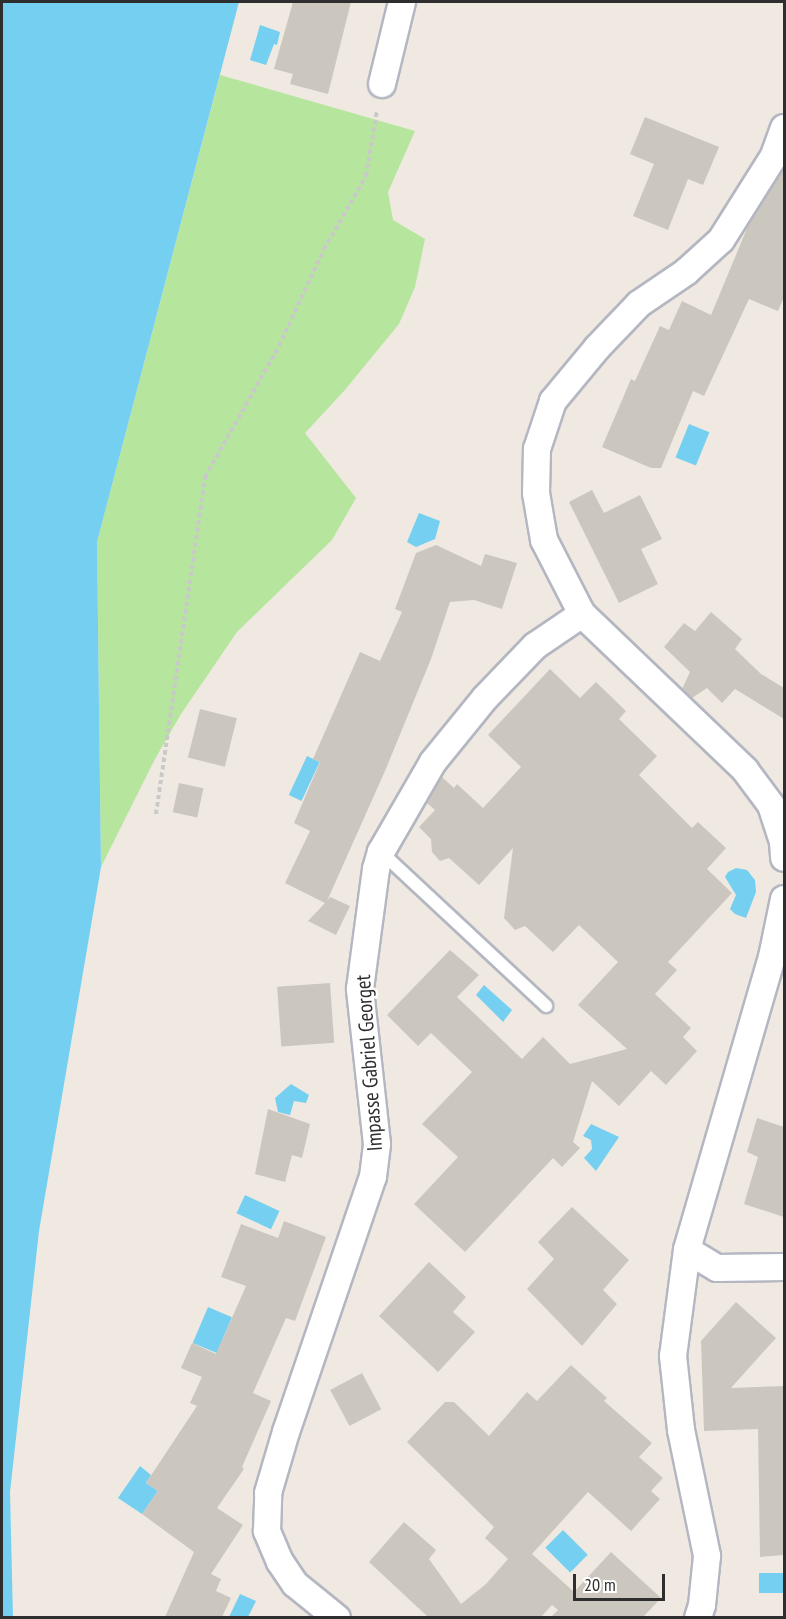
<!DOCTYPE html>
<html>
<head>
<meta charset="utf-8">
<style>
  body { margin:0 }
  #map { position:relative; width:786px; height:1619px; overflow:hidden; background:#efe9e1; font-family:"PT Sans Narrow",sans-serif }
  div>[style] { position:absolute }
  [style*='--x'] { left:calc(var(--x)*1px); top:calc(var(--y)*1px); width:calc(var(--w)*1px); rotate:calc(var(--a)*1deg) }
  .green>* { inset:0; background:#b6e59e }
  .water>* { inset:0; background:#75cff0; transform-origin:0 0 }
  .building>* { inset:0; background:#cbc7bf; transform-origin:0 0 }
  .path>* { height:4px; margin-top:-2px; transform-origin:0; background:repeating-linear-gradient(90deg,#c9c9c9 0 4.5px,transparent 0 7.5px) }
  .roads { filter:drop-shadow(2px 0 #b4b7c1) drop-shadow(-2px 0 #b4b7c1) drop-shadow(0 2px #b4b7c1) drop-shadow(0 -2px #b4b7c1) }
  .lane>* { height:12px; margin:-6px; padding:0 6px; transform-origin:6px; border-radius:6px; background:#fff }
  .street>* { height:26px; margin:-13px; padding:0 13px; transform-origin:13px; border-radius:13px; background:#fff }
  span { translate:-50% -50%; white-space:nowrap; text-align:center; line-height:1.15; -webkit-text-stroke:5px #fff; paint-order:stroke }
  .street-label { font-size:21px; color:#2e2e2e }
  .frame { position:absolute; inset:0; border:3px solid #2e2e2e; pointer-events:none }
  .scale { position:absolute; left:573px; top:1574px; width:92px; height:27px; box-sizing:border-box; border:3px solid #2e2e2e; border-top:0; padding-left:8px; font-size:18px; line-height:21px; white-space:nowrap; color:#2e2e2e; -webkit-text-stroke:4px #fff; paint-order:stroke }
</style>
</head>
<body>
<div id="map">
  <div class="green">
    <i style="clip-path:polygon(220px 75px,415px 131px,388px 192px,393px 220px,425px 239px,415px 287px,399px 324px,344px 391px,305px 433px,356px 498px,332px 540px,237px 632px,181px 714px,155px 759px,101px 867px,97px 542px)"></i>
  </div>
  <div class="water">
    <i style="clip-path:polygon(2px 2px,239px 2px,97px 542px,101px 867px,39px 1231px,10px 1492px,13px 1618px,2px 1617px)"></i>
    <i style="clip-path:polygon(260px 25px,280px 32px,277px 45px,274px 44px,266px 65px,250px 60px)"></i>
    <i style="left:689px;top:424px;width:22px;height:36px;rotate:22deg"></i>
    <i style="clip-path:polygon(419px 513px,440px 521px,435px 539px,416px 547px,407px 542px)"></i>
    <i style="left:307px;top:756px;width:14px;height:43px;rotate:25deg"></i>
    <i style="clip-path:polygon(736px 868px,747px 870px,755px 880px,756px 892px,746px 918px,735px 914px,730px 909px,736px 895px,725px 877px,728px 872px)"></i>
    <i style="clip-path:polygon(484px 985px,512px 1010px,503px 1022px,476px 995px)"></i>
    <i style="clip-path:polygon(291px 1084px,309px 1095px,306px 1103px,294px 1101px,290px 1115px,278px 1112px,275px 1098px)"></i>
    <i style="clip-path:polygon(591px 1124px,619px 1137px,596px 1171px,584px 1158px,592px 1149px,591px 1140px,583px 1136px)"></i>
    <i style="left:245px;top:1195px;width:38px;height:20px;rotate:25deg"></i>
    <i style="left:208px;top:1307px;width:26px;height:39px;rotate:23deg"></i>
    <i style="clip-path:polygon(140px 1466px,151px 1475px,146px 1483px,158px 1491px,142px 1514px,118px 1498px)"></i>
    <i style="left:563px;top:1530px;width:35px;height:25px;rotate:45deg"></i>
    <i style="left:784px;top:1573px;width:20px;height:25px;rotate:90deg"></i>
    <i style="clip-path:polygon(240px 1594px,256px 1601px,248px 1617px,229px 1617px)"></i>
  </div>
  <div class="building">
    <i style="clip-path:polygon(293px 2px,351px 2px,328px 94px,290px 84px,293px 74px,274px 69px)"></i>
    <i style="clip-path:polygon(645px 117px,719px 147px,703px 185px,688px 179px,668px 230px,633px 216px,654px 164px,630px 154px)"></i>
    <i style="clip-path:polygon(784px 167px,784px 297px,778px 311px,749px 299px,704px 396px,693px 391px,661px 468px,651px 468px,602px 447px,631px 379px,635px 381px,660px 326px,669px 330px,682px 301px,711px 315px,748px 226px)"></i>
    <i style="clip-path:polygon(592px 490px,604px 513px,640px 495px,662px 539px,641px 549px,658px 584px,619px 603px,569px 502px)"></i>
    <i style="clip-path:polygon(436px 545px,481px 566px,485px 554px,517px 563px,502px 609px,474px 600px,450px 602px,431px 659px,385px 771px,327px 901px,330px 897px,350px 906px,336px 935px,308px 921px,325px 903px,285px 883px,310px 831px,294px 823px,320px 762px,313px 759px,360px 652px,380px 661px,402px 612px,395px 609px,416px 553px)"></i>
    <i style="clip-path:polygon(711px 612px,742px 639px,735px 649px,761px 674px,784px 688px,784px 719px,735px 689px,722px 703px,707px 688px,692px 698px,682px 689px,690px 672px,664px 647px,684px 623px,695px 631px)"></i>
    <i style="clip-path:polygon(550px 669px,580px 698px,596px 682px,626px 711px,619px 719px,657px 756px,639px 775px,692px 828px,698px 822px,726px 848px,707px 869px,732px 893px,668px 962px,677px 970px,655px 994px,691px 1028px,683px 1037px,697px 1051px,666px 1085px,651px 1071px,619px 1106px,592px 1081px,573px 1142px,580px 1148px,562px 1167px,553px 1158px,465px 1252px,414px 1204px,458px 1157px,422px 1124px,472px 1072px,431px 1033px,418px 1046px,387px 1015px,450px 950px,479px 975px,457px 997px,522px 1059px,543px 1037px,570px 1064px,627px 1049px,578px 1005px,618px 962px,579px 925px,553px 952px,525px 926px,515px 930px,504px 918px,513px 848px,479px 885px,449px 858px,440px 861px,432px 852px,431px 839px,419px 827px,435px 810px,427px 803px,442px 777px,454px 788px,457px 784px,483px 808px,521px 767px,488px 735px)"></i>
    <i style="left:200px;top:709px;width:38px;height:50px;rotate:14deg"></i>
    <i style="left:179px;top:783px;width:25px;height:30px;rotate:12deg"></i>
    <i style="left:330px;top:983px;width:60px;height:53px;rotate:86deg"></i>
    <i style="clip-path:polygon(268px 1109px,310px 1124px,302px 1158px,292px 1155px,285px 1182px,255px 1174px)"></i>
    <i style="clip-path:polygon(757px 1118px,784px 1127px,784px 1217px,744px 1204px,758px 1157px,747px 1152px)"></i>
    <i style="clip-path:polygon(572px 1207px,629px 1260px,603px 1290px,617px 1304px,582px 1346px,527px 1289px,554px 1259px,538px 1242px)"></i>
    <i style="clip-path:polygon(284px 1221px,326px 1237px,295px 1321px,286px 1318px,253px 1393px,271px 1401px,242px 1467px,244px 1469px,217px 1508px,243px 1525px,211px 1574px,221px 1579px,216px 1591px,231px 1598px,222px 1617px,165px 1617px,194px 1552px,142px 1514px,158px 1491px,146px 1483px,197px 1406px,190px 1403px,202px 1377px,181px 1368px,192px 1343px,216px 1354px,246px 1286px,221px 1277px,241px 1224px,278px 1238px)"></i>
    <i style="clip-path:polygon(429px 1262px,466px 1297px,453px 1312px,475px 1332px,438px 1372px,379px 1316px)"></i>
    <i style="clip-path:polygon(736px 1302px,776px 1338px,731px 1388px,784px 1386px,784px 1555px,760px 1557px,758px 1429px,704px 1431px,701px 1341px)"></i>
    <i style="clip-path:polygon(571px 1365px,607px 1398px,604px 1401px,652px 1443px,639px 1457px,663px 1478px,651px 1491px,660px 1499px,631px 1531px,588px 1492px,532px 1554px,574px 1592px,611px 1552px,661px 1598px,643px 1617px,551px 1617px,558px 1610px,552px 1605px,541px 1617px,428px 1617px,369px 1562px,404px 1522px,436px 1550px,429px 1559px,461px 1604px,486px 1584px,508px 1559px,485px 1538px,494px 1527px,407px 1442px,445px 1402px,454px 1402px,489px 1436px,527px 1392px,537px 1401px)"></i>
    <i style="left:362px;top:1373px;width:41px;height:36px;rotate:62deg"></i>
  </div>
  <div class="path">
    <i style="--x:156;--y:814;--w:341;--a:-81.7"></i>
    <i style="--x:205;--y:477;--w:150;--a:-60.5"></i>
    <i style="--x:279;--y:346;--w:107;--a:-65.1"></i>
    <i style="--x:324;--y:249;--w:84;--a:-60.1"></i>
    <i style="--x:366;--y:176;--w:66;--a:-80.4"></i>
  </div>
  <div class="roads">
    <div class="lane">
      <i style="--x:381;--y:852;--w:226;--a:43"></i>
    </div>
    <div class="street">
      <i style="--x:382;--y:84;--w:84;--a:-76.3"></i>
      <i style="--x:784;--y:128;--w:30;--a:110"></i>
      <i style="--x:774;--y:156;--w:99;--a:122.2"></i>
      <i style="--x:721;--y:240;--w:47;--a:137.6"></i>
      <i style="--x:686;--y:272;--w:57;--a:145.8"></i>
      <i style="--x:639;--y:304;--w:61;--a:133.7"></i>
      <i style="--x:597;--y:348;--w:69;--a:129.7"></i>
      <i style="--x:553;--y:401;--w:51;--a:108.4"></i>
      <i style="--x:537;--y:449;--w:44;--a:91.3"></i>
      <i style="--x:536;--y:493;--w:48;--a:80.3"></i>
      <i style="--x:544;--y:540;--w:83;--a:62.8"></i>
      <i style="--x:582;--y:614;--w:226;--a:43.7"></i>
      <i style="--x:745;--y:770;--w:44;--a:53.4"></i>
      <i style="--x:771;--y:805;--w:39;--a:72"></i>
      <i style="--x:783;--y:842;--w:16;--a:86"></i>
      <i style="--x:784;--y:899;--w:59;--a:101.7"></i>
      <i style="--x:772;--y:957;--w:305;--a:106.2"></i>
      <i style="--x:687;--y:1250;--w:35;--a:31"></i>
      <i style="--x:717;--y:1268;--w:67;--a:-0.9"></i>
      <i style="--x:687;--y:1250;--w:107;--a:97.5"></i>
      <i style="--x:673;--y:1356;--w:74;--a:83.8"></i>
      <i style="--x:681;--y:1430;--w:129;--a:78.3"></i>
      <i style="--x:707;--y:1556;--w:49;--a:95.8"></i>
      <i style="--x:702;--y:1605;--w:14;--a:107"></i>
      <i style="--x:337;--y:1618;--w:54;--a:-141"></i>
      <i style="--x:295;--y:1584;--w:27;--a:-124"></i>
      <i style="--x:280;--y:1562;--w:34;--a:-113"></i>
      <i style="--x:267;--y:1531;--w:38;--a:-88"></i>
      <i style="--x:268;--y:1493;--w:64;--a:-73.6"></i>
      <i style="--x:286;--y:1432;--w:269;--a:-71.2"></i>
      <i style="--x:373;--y:1177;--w:33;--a:-83"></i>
      <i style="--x:377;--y:1144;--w:156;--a:-96.3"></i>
      <i style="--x:360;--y:989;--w:121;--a:-82.4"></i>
      <i style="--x:376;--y:869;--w:18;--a:-74"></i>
      <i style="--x:381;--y:852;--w:104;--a:-60"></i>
      <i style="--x:433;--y:762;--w:82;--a:-50.9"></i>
      <i style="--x:485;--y:698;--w:72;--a:-46.1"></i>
      <i style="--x:535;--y:646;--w:57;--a:-34.2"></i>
    </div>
  </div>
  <div class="street-label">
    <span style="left:369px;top:1063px;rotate:-94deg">Impasse Gabriel Georget</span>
  </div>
  <div class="frame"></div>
  <div class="scale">20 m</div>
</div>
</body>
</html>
